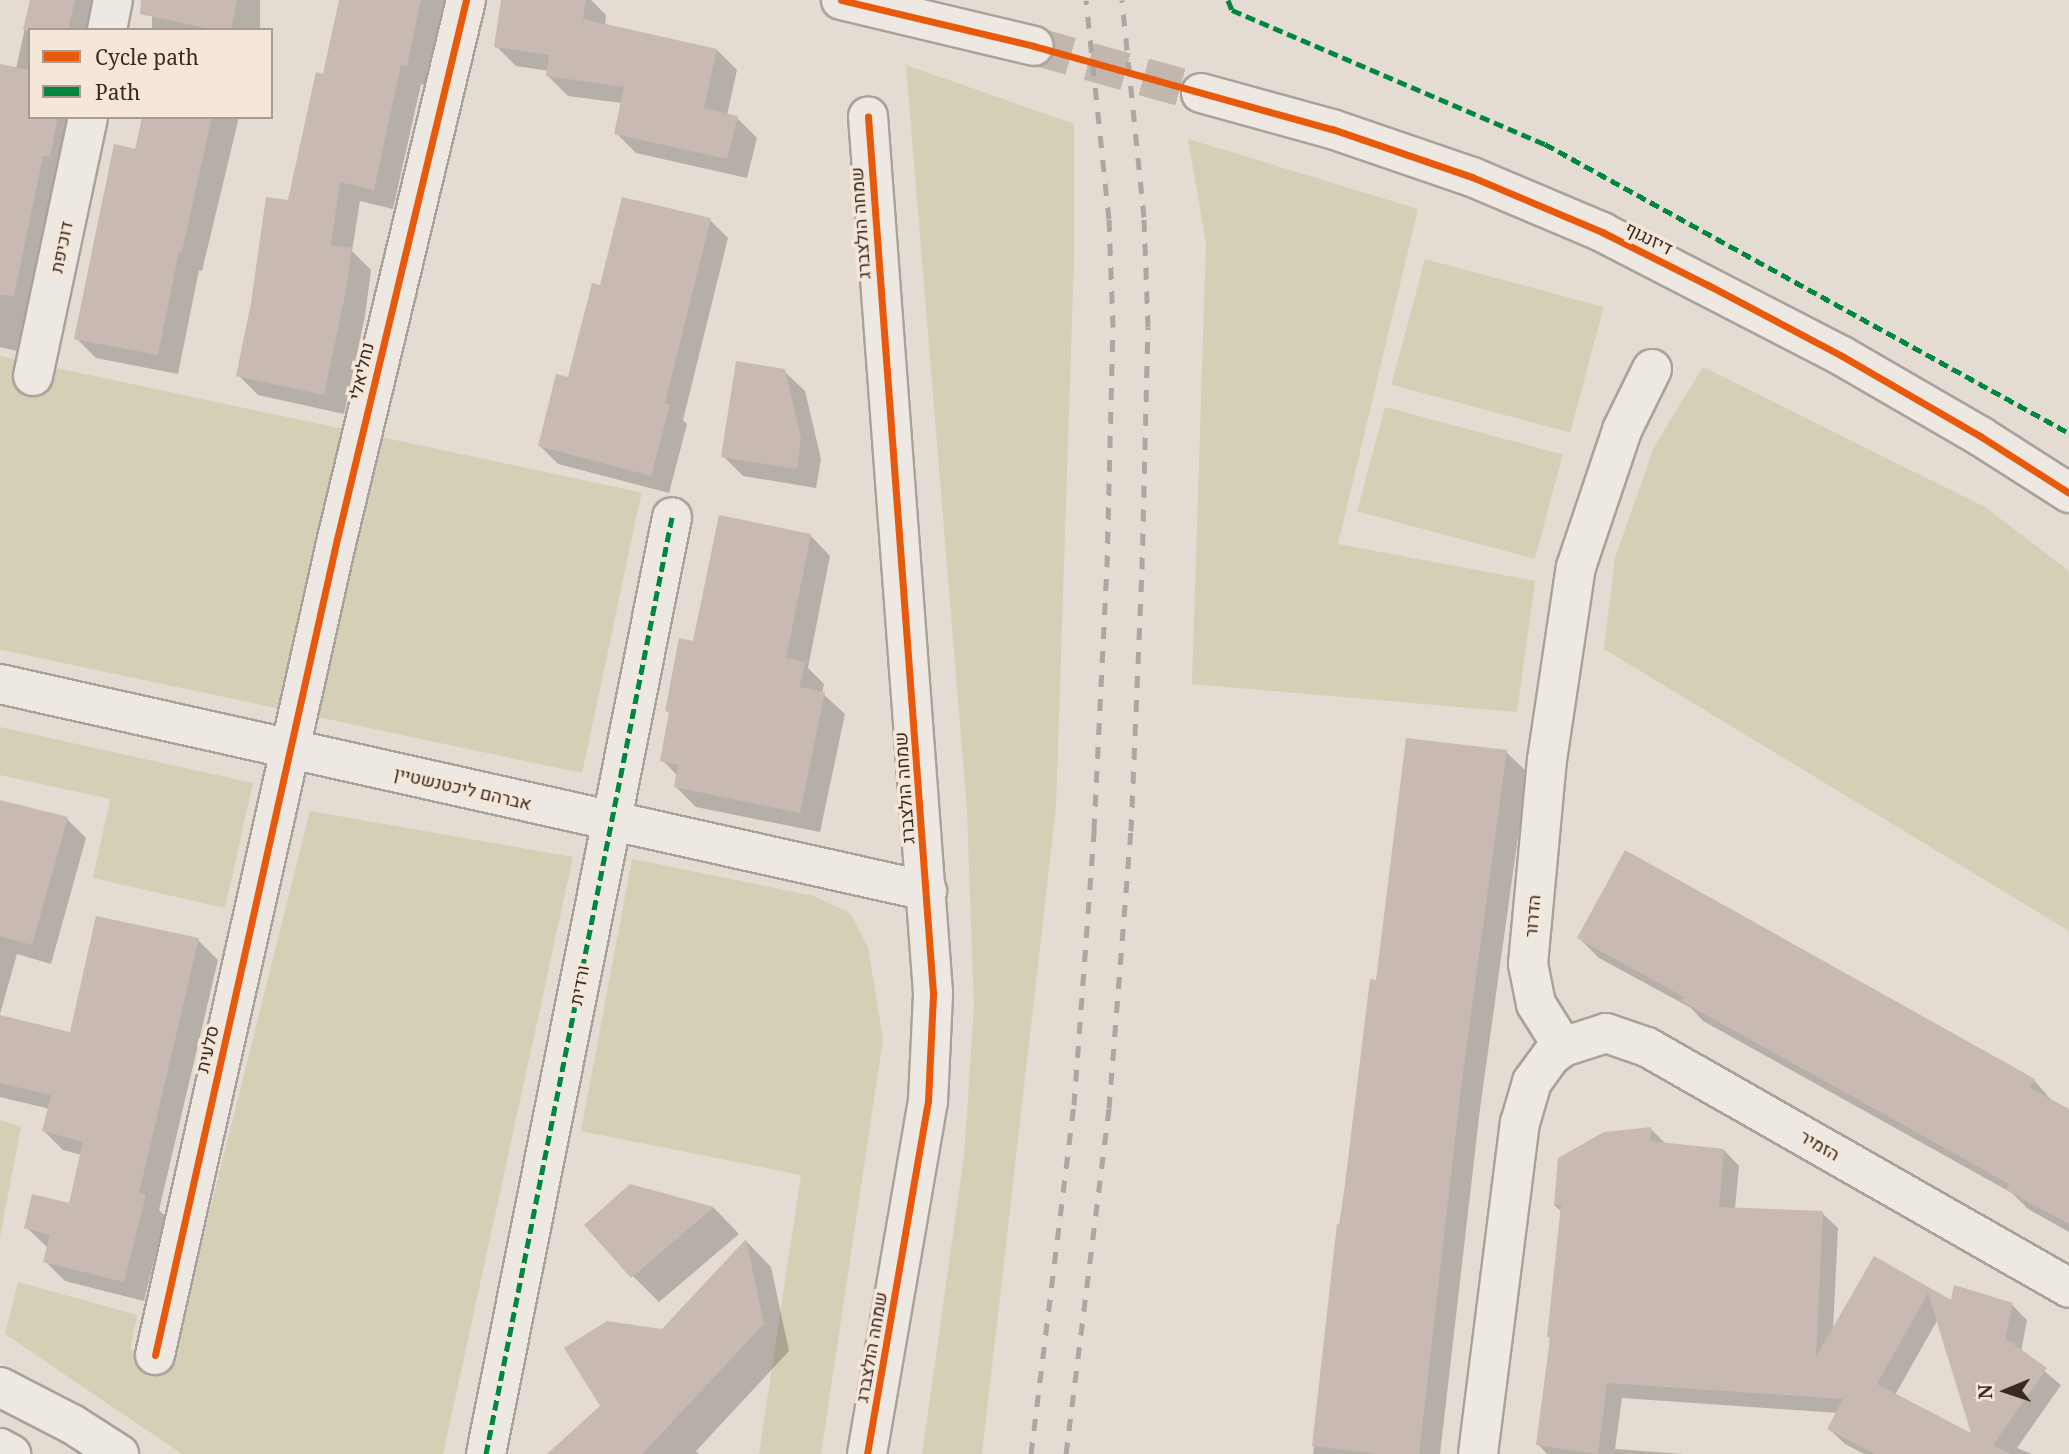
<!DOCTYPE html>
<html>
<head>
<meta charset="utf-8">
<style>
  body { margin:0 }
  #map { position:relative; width:2069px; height:1454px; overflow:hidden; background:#e4dbd2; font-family:"Noto Serif",Heebo,serif }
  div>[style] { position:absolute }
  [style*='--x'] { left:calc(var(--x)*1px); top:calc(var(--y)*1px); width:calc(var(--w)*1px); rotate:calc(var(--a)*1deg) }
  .green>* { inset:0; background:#d5cfb5; transform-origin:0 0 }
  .shadow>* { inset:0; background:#0003; transform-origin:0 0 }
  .building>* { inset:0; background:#c8b9b3 }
  .secondary-tunnel>* { height:38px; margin-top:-19px; transform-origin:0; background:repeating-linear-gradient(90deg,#c2b7af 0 38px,transparent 0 57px) }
  .roads { filter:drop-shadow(2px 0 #aaa19a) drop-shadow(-2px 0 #aaa19a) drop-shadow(0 2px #aaa19a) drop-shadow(0 -2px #aaa19a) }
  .street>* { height:38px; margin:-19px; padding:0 19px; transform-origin:19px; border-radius:19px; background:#ede8e2 }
  .secondary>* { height:38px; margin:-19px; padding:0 19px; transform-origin:19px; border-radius:19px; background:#ede8e2 }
  .rail>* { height:5px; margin-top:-2.5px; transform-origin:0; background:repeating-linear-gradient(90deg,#ada7a2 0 12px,transparent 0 24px) }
  .quiet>* { height:5px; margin-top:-2.5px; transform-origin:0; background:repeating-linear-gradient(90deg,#00873e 0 10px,transparent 0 15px) }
  .cycleway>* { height:7px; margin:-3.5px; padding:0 3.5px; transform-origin:3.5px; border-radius:3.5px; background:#e8590c }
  span { translate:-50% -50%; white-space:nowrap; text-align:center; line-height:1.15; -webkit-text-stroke:7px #f4e7d9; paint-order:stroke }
  .street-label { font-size:18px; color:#392922 }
  .legend { position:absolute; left:28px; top:28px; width:245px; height:91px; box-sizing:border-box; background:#f4e7d9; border:2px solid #a99b90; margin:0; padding:9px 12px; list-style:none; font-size:21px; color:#392922 }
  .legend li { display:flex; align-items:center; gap:14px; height:35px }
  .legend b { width:35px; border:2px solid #a99b90 }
  .north { position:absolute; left:1971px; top:1356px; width:70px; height:70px; -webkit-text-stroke:5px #f4e7d9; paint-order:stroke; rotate:268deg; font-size:19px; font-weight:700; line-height:28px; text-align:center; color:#392922 }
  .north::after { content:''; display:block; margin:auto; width:24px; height:32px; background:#392922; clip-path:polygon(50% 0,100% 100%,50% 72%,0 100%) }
</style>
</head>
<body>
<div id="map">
  <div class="green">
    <i style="clip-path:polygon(906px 65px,1074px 124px,1074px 259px,1056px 807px,982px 1454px,922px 1454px,964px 1157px,974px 1006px,967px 810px)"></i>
    <i style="clip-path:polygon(1188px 139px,1418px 209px,1338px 544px,1535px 581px,1517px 712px,1192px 684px,1206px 243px)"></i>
    <i style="left:1425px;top:259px;width:185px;height:130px;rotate:15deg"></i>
    <i style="left:0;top:356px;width:656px;height:287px;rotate:12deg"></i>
    <i style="clip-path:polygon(1703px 367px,1985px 507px,2069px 571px,2069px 931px,1604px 649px,1615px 558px,1654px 447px)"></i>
    <i style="left:1385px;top:407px;width:184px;height:108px;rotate:15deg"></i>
    <i style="clip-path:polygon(0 727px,253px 783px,225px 908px,93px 878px,110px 799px,0 775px)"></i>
    <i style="clip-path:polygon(310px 811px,573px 857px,443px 1454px,182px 1454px,5px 1334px,18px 1282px,137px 1315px,130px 1350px,173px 1357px)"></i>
    <i style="clip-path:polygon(632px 859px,814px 896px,850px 913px,868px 947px,883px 1039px,821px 1454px,759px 1454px,801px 1175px,581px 1131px)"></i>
    <i style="clip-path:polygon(0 1120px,21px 1127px,0 1237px)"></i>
  </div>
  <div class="shadow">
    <i style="clip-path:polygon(31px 0,98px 0,91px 30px,30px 30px,30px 117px,81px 117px,41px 276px,33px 275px,17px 351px,0 347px,0 66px,16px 69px)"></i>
    <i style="left:152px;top:0;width:108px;height:31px"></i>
    <i style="clip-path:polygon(341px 0,445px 0,426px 86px,421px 84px,393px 209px,360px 201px,352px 251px,371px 270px,365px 316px,344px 414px,258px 395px,238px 375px,290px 202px,324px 76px)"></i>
    <i style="clip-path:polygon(503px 0,591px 0,606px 15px,605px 26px,717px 50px,737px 70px,727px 115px,737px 118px,757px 138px,747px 178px,636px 153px,616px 133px,622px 103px,568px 96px,548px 76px,549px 71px,516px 66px,496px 46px)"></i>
    <i style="clip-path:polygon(144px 117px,239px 117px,202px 271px,199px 270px,178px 374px,96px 358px,76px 338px,136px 151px)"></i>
    <i style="clip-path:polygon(710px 220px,728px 238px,683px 420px,687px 424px,669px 493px,558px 464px,540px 446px,569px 379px)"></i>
    <i style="clip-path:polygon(784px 371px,805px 391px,821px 459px,816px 488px,743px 476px,723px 456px)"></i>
    <i style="clip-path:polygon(810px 535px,830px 556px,808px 668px,824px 684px,822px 693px,845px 714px,820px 832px,696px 807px,676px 787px,678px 776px,662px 760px,671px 714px,666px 710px,695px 643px)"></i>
    <i style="clip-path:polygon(1506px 752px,1527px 772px,1480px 1109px,1440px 1454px,1313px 1454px,1339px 1226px,1377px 982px)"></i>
    <i style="clip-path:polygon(0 802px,67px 819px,86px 838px,51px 964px,17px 954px,0 1014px)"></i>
    <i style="clip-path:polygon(1579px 938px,2034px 1080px,2053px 1102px,2069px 1111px,2069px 1232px,2028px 1209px,2012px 1193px,1703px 1021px,1691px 1008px,1599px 958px)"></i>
    <i style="clip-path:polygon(198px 940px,218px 960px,159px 1210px,165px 1216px,144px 1301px,65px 1281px,45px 1261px,48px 1248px,26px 1227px,70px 1205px,82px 1155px,63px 1150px,44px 1131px,50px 1109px,0 1097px,0 1017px,72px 1034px)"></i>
    <i style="clip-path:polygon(evenodd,1651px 1129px,1667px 1145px,1724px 1150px,1739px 1166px,1735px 1209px,1822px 1213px,1838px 1228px,1833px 1331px,1874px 1259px,1952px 1303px,2012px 1305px,2027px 1320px,2021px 1352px,2061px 1385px,2017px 1448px,2032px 1454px,1864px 1454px,1845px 1444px,1829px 1429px,1838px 1413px,1622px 1398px,1615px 1449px,1683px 1454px,1547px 1454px,1538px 1444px,1552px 1340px,1549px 1337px,1562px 1212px,1555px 1206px,1651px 1129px,1938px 1319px,1973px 1436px,1895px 1395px,1938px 1319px)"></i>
    <i style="clip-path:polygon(630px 1186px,714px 1208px,739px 1234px,659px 1302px,633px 1276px)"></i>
    <i style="clip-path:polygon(746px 1241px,771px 1267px,789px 1351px,696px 1451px,699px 1454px,549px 1454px,603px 1406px,663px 1331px)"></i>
  </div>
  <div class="building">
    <i style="clip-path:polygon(30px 0,75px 0,68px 30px,23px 30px)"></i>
    <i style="clip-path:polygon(141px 0,237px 0,231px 30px,216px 30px,140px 14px)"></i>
    <i style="clip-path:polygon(339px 0,421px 0,407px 66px,401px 65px,374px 190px,340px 182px,331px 245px,352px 248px,345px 295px,324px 395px,236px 376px,251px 303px,266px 197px,288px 200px,316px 72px,323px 74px)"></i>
    <i style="clip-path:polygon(501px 0,586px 0,583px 19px,717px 49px,704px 108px,738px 116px,727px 159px,614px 134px,624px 87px,546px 76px,549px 55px,494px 47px)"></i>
    <i style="clip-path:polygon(0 64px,30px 70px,30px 117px,58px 117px,50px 157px,43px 156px,14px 296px,0 295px)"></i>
    <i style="clip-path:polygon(142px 117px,212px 117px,182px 252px,179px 251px,158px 355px,74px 339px,114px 144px,135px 149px)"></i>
    <i style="clip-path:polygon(622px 197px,711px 218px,665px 403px,670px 404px,651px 476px,538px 446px,556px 374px,568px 377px,592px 283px,600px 285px)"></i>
    <i style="clip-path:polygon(736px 361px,785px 369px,801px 438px,797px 469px,721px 457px)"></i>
    <i style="clip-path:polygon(719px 515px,811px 534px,786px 658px,805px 662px,800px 687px,825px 692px,800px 813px,674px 787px,678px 765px,660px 761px,669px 712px,665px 711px,679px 638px,693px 641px)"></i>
    <i style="clip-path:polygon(1406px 738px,1507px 750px,1461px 1088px,1419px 1454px,1378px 1454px,1312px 1446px,1337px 1224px,1340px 1225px,1370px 979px,1376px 980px)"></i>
    <i style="clip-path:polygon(0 800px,68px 817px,32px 945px,0 936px)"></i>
    <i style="clip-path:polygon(1625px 850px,2035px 1079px,2030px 1088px,2069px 1109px,2069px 1224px,2006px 1190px,2009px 1184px,1681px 1001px,1684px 997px,1577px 938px)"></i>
    <i style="clip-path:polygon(96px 916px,199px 938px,139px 1193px,146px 1195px,124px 1282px,43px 1262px,50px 1235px,24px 1228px,32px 1194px,69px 1203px,83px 1142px,42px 1131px,51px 1095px,0 1083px,0 1015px,70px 1032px)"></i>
    <i style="clip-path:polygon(evenodd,1652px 1127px,1650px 1141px,1724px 1149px,1719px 1207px,1823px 1211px,1816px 1357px,1874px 1256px,1951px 1300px,1954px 1285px,2013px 1303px,2005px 1338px,2047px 1368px,1993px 1445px,2010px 1454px,1875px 1454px,1827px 1429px,1843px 1399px,1607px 1383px,1598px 1454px,1536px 1445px,1550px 1338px,1547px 1337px,1561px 1205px,1554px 1206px,1558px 1158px,1604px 1132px,1652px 1127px,1928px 1293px,1971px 1433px,1877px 1384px,1928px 1293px)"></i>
    <i style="clip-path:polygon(630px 1184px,714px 1207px,631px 1278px,584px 1225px)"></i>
    <i style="clip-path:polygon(746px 1239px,764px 1324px,642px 1454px,547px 1454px,600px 1406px,564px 1348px,607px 1321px,662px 1329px)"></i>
  </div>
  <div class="secondary-tunnel">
    <i style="--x:1034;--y:46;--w:173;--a:15.7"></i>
  </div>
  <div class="roads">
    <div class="street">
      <i style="--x:107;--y:30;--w:31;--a:-79"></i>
      <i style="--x:33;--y:376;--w:265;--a:-78"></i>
      <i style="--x:0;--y:684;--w:950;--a:12.59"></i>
      <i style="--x:1563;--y:1047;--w:51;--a:-122.1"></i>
      <i style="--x:1536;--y:1004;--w:41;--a:-101.3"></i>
      <i style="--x:1528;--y:964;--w:205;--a:-84.7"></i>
      <i style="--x:1547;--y:760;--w:195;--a:-81.5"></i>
      <i style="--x:1576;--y:567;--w:145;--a:-71.4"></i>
      <i style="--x:1622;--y:430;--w:68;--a:-63.8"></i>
      <i style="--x:155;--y:1355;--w:836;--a:-77.43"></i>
      <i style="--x:337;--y:539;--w:554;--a:-76.54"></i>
      <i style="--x:486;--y:1454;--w:955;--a:-78.77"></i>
      <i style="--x:867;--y:1454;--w:358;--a:-80.2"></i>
      <i style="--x:928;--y:1101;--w:108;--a:-87.3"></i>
      <i style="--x:933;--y:993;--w:879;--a:-94.24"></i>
      <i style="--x:1478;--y:1454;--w:334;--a:-82.8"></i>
      <i style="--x:1520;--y:1123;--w:43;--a:-73.7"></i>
      <i style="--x:1532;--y:1082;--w:32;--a:-54"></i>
      <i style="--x:1551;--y:1056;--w:15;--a:-37"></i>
      <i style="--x:1563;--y:1047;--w:45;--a:-18"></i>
      <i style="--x:1606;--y:1033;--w:43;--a:18.9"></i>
      <i style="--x:1647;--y:1047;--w:486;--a:29.7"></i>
    </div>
    <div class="secondary">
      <i style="--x:841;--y:0;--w:198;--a:13.4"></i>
      <i style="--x:1201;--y:93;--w:136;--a:15.4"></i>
      <i style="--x:1332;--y:129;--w:148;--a:18.9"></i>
      <i style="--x:1472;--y:177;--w:141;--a:22.9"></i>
      <i style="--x:1602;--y:232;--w:270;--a:27.3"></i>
      <i style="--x:1842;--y:356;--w:160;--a:30.1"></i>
      <i style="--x:1980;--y:436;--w:106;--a:32.6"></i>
      <i style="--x:0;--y:1387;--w:81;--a:27.2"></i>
      <i style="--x:72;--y:1424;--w:56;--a:32.6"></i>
      <i style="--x:0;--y:1448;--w:13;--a:29"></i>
    </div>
  </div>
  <div class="rail">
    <i style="--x:1031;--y:1454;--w:352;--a:-83"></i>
    <i style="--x:1074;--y:1105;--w:276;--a:-85.8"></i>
    <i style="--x:1094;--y:830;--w:263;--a:-87.2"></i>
    <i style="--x:1107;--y:567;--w:240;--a:-88.6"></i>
    <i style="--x:1113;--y:327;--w:108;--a:-92.1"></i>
    <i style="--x:1109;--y:219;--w:220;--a:-96"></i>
    <i style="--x:1066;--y:1454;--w:349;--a:-82.9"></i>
    <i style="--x:1109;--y:1108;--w:278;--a:-85.5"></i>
    <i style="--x:1131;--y:831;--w:262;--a:-87.6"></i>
    <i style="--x:1142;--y:569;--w:242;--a:-88.6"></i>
    <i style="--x:1148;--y:327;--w:110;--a:-92.1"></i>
    <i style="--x:1144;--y:217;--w:218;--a:-95.8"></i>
  </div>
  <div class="quiet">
    <i style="--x:1228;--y:0;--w:11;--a:68"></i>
    <i style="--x:1232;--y:10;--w:340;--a:23.2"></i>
    <i style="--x:1545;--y:144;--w:598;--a:28.88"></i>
    <i style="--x:486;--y:1454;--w:955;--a:-78.77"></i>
  </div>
  <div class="cycleway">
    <i style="--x:841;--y:0;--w:198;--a:13.4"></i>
    <i style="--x:1034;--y:46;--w:309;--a:15.6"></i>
    <i style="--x:1332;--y:129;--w:148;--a:18.9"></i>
    <i style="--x:1472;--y:177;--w:141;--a:22.9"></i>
    <i style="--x:1602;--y:232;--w:119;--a:26.6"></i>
    <i style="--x:1708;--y:285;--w:152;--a:27.9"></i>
    <i style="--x:1842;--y:356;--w:160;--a:30.1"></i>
    <i style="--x:1980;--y:436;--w:106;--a:32.6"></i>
    <i style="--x:155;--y:1355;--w:836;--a:-77.43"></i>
    <i style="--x:337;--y:539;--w:554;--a:-76.54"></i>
    <i style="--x:867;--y:1454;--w:358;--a:-80.2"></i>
    <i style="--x:928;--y:1101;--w:108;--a:-87.3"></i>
    <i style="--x:933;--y:993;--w:879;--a:-94.24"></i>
  </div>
  <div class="street-label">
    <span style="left:860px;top:223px;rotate:-94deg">שמחה הולצברג</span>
    <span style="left:1649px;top:238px;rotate:27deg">דיזנגוף</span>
    <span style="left:61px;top:247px;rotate:-78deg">דוכיפת</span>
    <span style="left:361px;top:371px;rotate:-77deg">נחליאלי</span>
    <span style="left:463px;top:788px;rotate:13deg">אברהם ליכטנשטיין</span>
    <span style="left:904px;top:788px;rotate:-94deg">שמחה הולצברג</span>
    <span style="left:1532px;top:916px;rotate:-85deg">הדרור</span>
    <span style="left:579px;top:985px;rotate:-79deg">ורדית</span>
    <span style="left:207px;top:1049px;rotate:-77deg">סלעית</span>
    <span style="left:1820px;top:1145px;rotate:30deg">הזמיר</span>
    <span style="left:871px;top:1347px;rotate:-80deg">שמחה הולצברג</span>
  </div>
  <ul class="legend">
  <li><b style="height:9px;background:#e8590c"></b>Cycle path</li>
  <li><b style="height:9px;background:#00873e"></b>Path</li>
  </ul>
  <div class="north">N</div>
</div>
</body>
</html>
